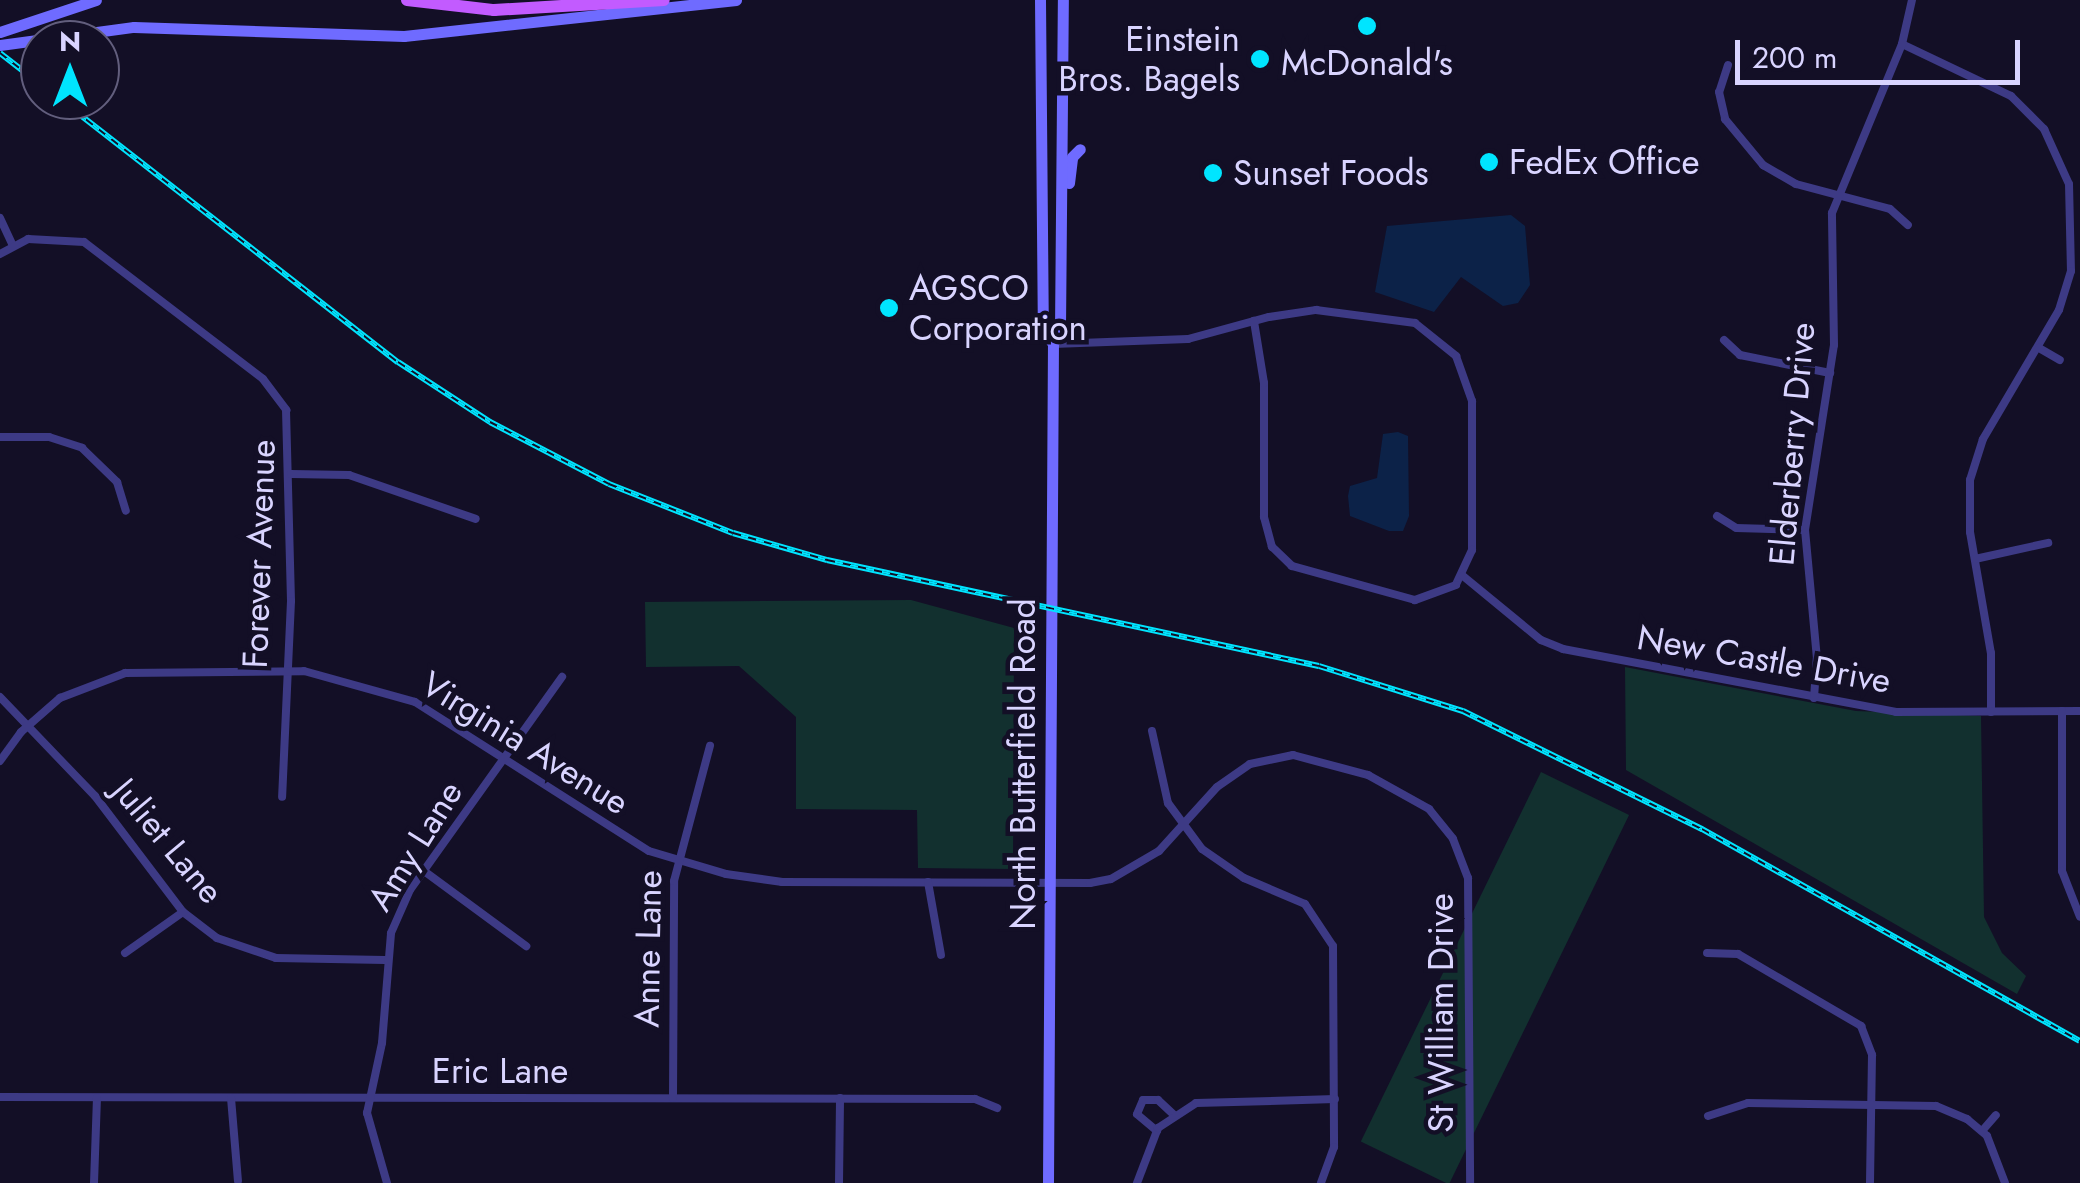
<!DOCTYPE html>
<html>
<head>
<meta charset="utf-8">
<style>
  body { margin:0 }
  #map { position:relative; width:2080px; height:1183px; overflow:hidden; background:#130f26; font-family:Jost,sans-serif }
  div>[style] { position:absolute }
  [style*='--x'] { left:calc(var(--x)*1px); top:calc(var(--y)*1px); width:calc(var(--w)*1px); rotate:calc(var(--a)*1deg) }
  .green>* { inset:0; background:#12302f; transform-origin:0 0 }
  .water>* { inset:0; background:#0c2248 }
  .street>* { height:8px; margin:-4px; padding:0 4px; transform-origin:4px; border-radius:4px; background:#3d3a85 }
  .secondary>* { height:11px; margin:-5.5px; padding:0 5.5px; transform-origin:5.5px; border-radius:5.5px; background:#6f6bff }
  .primary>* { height:12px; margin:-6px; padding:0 6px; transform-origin:6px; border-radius:6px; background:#c25bff }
  .rail>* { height:6px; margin-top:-3px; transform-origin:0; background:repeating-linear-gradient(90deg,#130f26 0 8px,#00e5ff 0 16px); box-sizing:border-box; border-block:2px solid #00e5ff }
  .dots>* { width:28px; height:28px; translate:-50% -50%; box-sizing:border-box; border:5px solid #130f26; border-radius:50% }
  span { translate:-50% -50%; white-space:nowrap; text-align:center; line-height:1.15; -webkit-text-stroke:9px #130f26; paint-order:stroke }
  .poi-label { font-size:35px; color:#d9d4ff }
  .right { translate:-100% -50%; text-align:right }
  .left { translate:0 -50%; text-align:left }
  .street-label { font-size:35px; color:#d9d4ff }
  .north { position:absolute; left:20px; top:20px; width:100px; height:100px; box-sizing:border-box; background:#130f26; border:2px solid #625e7d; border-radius:50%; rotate:0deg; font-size:28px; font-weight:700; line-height:40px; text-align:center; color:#d9d4ff }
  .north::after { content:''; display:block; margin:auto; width:35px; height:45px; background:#00e5ff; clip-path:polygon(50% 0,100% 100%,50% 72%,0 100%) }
  .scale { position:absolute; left:1735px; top:40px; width:285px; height:45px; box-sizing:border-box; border:5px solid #d9d4ff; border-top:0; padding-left:12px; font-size:30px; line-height:35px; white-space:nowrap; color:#d9d4ff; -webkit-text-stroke:8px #130f26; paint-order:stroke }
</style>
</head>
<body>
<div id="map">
  <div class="green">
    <i style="clip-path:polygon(911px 600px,1014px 628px,1013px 869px,918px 868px,917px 810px,796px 809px,796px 717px,739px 666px,646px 667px,645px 602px)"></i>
    <i style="clip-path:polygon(1625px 667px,1856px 711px,1981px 716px,1984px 917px,2002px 953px,2026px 976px,2017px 994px,1626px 770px)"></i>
    <i style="left:1541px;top:772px;width:98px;height:411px;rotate:26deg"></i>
  </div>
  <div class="water">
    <i style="clip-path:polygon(1511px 215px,1525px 226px,1530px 285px,1518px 303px,1503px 306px,1461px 277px,1434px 312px,1375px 292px,1387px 226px)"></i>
    <i style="clip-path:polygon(1398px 432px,1408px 436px,1409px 516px,1403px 531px,1389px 531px,1350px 516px,1348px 496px,1350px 486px,1377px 478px,1383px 434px)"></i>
  </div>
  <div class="street">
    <i style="--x:1902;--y:44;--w:121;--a:25.5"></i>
    <i style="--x:2011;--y:96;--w:47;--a:45"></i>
    <i style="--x:2044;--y:129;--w:60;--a:65.6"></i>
    <i style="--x:2069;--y:184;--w:87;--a:88.7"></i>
    <i style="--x:2071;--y:271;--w:41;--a:107.1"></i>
    <i style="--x:2059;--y:310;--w:150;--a:120.5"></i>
    <i style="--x:1983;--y:439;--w:43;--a:107.6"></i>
    <i style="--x:1970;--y:480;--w:52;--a:90"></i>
    <i style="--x:1970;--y:532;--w:123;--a:80.2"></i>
    <i style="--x:1991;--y:653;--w:59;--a:90"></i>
    <i style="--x:1728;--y:65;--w:28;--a:108"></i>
    <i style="--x:1719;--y:92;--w:28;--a:77"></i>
    <i style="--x:1725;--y:119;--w:60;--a:50.4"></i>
    <i style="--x:1763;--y:165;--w:38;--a:30"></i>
    <i style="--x:1796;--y:184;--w:97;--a:14.9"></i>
    <i style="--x:1890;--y:209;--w:24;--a:42"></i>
    <i style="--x:0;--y:218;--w:31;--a:65"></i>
    <i style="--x:0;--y:254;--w:32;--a:-28"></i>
    <i style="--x:28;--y:239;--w:56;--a:3.1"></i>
    <i style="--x:84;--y:242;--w:225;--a:37.4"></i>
    <i style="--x:263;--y:379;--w:39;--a:53"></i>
    <i style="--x:286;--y:410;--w:191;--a:88.5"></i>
    <i style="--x:291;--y:601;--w:196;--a:92.6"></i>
    <i style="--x:1724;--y:340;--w:22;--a:43"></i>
    <i style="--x:1740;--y:355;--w:92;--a:11.3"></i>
    <i style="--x:1053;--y:344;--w:135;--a:-2.1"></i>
    <i style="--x:1188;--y:339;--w:84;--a:-15.2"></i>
    <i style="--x:1269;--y:317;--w:48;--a:-8.5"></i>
    <i style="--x:1316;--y:310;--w:100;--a:7.5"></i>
    <i style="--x:1415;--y:323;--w:53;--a:38.8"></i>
    <i style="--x:1456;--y:356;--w:48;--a:70.4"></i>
    <i style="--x:1472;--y:401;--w:149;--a:90"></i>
    <i style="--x:1472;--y:550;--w:38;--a:115"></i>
    <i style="--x:1456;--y:585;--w:44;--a:159.9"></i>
    <i style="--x:1415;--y:600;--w:128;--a:-164.5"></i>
    <i style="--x:1292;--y:566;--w:28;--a:-136"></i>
    <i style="--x:1272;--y:547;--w:31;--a:-105"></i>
    <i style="--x:1264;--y:517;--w:134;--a:-90"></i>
    <i style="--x:1264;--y:383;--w:63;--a:-99.2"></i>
    <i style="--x:2039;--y:348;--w:24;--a:30"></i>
    <i style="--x:0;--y:437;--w:49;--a:0"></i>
    <i style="--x:49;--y:437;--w:35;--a:18"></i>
    <i style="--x:82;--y:448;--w:49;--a:44.2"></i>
    <i style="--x:117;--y:482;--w:30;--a:73"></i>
    <i style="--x:291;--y:474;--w:58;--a:1"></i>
    <i style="--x:349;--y:475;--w:134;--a:19.1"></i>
    <i style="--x:1717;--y:516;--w:22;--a:32"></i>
    <i style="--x:1736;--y:528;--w:69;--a:1.7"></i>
    <i style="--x:1975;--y:559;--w:75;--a:-12.4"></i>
    <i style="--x:1463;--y:576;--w:101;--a:39.4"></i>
    <i style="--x:1541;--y:640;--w:24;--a:22"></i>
    <i style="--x:1563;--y:649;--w:339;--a:10.7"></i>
    <i style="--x:1896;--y:712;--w:184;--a:-0.3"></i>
    <i style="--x:0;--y:697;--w:137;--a:46.2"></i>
    <i style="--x:95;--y:796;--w:146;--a:52.8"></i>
    <i style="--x:183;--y:912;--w:43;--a:37.4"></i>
    <i style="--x:217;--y:938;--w:62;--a:18.7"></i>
    <i style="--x:276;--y:958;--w:109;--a:1.1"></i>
    <i style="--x:1814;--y:698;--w:39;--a:-86"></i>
    <i style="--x:1817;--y:659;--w:130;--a:-95.3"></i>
    <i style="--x:1805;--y:530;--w:187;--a:-81.1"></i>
    <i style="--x:1834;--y:345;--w:132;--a:-90.9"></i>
    <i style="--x:1832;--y:213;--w:183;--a:-67.5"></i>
    <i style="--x:1902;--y:44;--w:45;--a:-77.2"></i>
    <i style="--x:2062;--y:711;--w:160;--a:90"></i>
    <i style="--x:2062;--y:871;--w:49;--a:68.6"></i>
    <i style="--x:1152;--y:731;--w:74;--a:77.5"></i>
    <i style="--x:1168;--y:803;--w:57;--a:53.5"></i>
    <i style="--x:1202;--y:849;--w:51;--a:34.6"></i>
    <i style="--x:1244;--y:878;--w:66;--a:23.1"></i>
    <i style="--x:1305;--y:904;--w:50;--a:56.3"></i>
    <i style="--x:1333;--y:946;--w:201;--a:89.7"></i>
    <i style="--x:1334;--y:1147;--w:38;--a:110"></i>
    <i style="--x:0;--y:761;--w:36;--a:-54"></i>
    <i style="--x:21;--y:732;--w:52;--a:-41.1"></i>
    <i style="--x:60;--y:698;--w:70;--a:-21"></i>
    <i style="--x:125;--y:673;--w:179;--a:-0.6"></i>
    <i style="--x:304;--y:671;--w:115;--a:15.6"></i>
    <i style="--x:415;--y:702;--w:277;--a:32.5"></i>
    <i style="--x:649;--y:851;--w:80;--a:16.6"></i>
    <i style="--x:726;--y:874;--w:57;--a:8.1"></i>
    <i style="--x:782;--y:882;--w:308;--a:0.2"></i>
    <i style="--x:1090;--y:883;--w:21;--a:-11"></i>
    <i style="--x:1111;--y:879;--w:56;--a:-30.3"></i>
    <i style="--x:1159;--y:851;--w:86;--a:-47.8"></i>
    <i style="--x:1217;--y:787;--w:40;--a:-34.9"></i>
    <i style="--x:1250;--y:764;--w:44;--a:-11.8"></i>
    <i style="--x:1293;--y:755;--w:78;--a:14.9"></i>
    <i style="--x:1368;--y:775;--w:70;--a:29.1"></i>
    <i style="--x:1429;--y:809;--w:38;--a:51"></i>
    <i style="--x:1453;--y:839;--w:42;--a:69"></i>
    <i style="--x:1468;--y:878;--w:305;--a:89.6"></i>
    <i style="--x:424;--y:871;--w:127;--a:36.3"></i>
    <i style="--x:928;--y:882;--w:74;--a:79.9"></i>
    <i style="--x:125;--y:953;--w:71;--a:-35.3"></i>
    <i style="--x:1707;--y:953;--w:31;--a:2"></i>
    <i style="--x:1738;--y:954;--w:143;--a:30.3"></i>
    <i style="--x:1861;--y:1026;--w:31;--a:69"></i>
    <i style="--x:1872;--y:1055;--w:128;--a:90.9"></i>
    <i style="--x:0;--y:1097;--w:975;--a:0.12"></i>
    <i style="--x:975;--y:1099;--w:24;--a:22"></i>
    <i style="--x:231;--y:1098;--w:83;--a:85.2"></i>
    <i style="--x:673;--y:1098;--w:217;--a:-89.7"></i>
    <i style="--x:674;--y:881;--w:140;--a:-75.1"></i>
    <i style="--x:1708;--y:1116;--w:42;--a:-18"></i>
    <i style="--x:1748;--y:1103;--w:188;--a:0.9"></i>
    <i style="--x:1936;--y:1106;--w:34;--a:23"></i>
    <i style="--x:1967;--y:1119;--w:26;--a:40"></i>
    <i style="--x:1987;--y:1136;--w:50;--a:69"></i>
    <i style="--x:1157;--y:1131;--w:26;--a:-140"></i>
    <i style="--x:1137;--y:1114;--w:15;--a:-67"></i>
    <i style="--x:1143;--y:1100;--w:15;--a:0"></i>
    <i style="--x:1158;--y:1100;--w:22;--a:43"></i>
    <i style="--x:1982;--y:1131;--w:21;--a:-49"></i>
    <i style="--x:94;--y:1183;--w:85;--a:-88"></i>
    <i style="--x:387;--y:1183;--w:73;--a:-105.9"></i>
    <i style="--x:367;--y:1113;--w:72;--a:-77.9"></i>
    <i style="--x:382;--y:1043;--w:110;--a:-85.3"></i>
    <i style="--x:391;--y:933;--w:47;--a:-66.2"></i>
    <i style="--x:410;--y:890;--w:262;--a:-54.5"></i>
    <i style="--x:839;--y:1183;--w:85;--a:-89.3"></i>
    <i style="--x:1137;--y:1183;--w:59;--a:-69.1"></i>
    <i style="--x:1158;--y:1128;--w:45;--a:-33.3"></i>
    <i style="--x:1196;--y:1103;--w:139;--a:-1.6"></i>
  </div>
  <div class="secondary">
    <i style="--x:1040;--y:0;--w:330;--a:89.5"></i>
    <i style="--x:1043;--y:330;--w:17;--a:54"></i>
    <i style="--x:0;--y:32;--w:101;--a:-18.4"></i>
    <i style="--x:0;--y:45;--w:135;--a:-7.7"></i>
    <i style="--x:134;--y:27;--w:270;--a:1.9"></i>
    <i style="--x:404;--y:36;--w:334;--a:-6.2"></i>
    <i style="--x:1069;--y:183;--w:26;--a:-83"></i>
    <i style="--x:1072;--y:157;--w:11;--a:-45"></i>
    <i style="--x:1048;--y:1183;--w:839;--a:-89.66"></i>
    <i style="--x:1053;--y:344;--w:17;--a:-65"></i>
    <i style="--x:1060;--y:329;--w:329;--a:-89.5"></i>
  </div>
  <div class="primary">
    <i style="--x:407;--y:0;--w:88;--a:6.6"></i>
    <i style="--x:494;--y:10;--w:170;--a:-3.4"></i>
  </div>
  <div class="rail">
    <i style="--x:0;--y:53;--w:51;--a:37.8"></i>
    <i style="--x:61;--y:100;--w:427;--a:37.9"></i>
    <i style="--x:398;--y:362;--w:110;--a:33.1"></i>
    <i style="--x:490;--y:422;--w:134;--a:27.5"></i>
    <i style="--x:609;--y:484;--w:133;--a:21.6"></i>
    <i style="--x:733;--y:533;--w:98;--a:16"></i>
    <i style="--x:827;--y:560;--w:503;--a:12.16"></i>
    <i style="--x:1319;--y:666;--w:151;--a:17.4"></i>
    <i style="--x:1463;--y:711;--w:267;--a:26.3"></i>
    <i style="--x:1702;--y:829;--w:433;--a:29.3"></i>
  </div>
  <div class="dots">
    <i style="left:1367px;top:26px;background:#00e5ff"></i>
    <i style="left:1260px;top:59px;background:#00e5ff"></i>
    <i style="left:1489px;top:162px;background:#00e5ff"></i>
    <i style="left:1213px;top:173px;background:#00e5ff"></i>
    <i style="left:889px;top:308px;background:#00e5ff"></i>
  </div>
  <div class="poi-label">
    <span class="right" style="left:1240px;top:59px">Einstein<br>Bros. Bagels</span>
    <span style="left:1367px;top:63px">McDonald's</span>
    <span class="left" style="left:1509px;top:162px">FedEx Office</span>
    <span class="left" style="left:1233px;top:173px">Sunset Foods</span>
    <span class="left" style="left:909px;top:308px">AGSCO<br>Corporation</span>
  </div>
  <div class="street-label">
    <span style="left:1792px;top:444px;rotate:-85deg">Elderberry Drive</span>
    <span style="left:259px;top:554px;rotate:-88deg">Forever Avenue</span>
    <span style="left:1764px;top:659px;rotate:10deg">New Castle Drive</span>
    <span style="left:525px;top:743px;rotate:32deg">Virginia Avenue</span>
    <span style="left:1023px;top:764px;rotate:-90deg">North Butterfield Road</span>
    <span style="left:168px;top:841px;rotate:50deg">Juliet Lane</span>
    <span style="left:415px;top:846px;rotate:-58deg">Amy Lane</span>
    <span style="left:648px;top:949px;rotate:-89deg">Anne Lane</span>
    <span style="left:1441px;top:1013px;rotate:-90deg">St William Drive</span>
    <span style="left:500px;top:1071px">Eric Lane</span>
  </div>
  <div class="north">N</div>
  <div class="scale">200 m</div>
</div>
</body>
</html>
